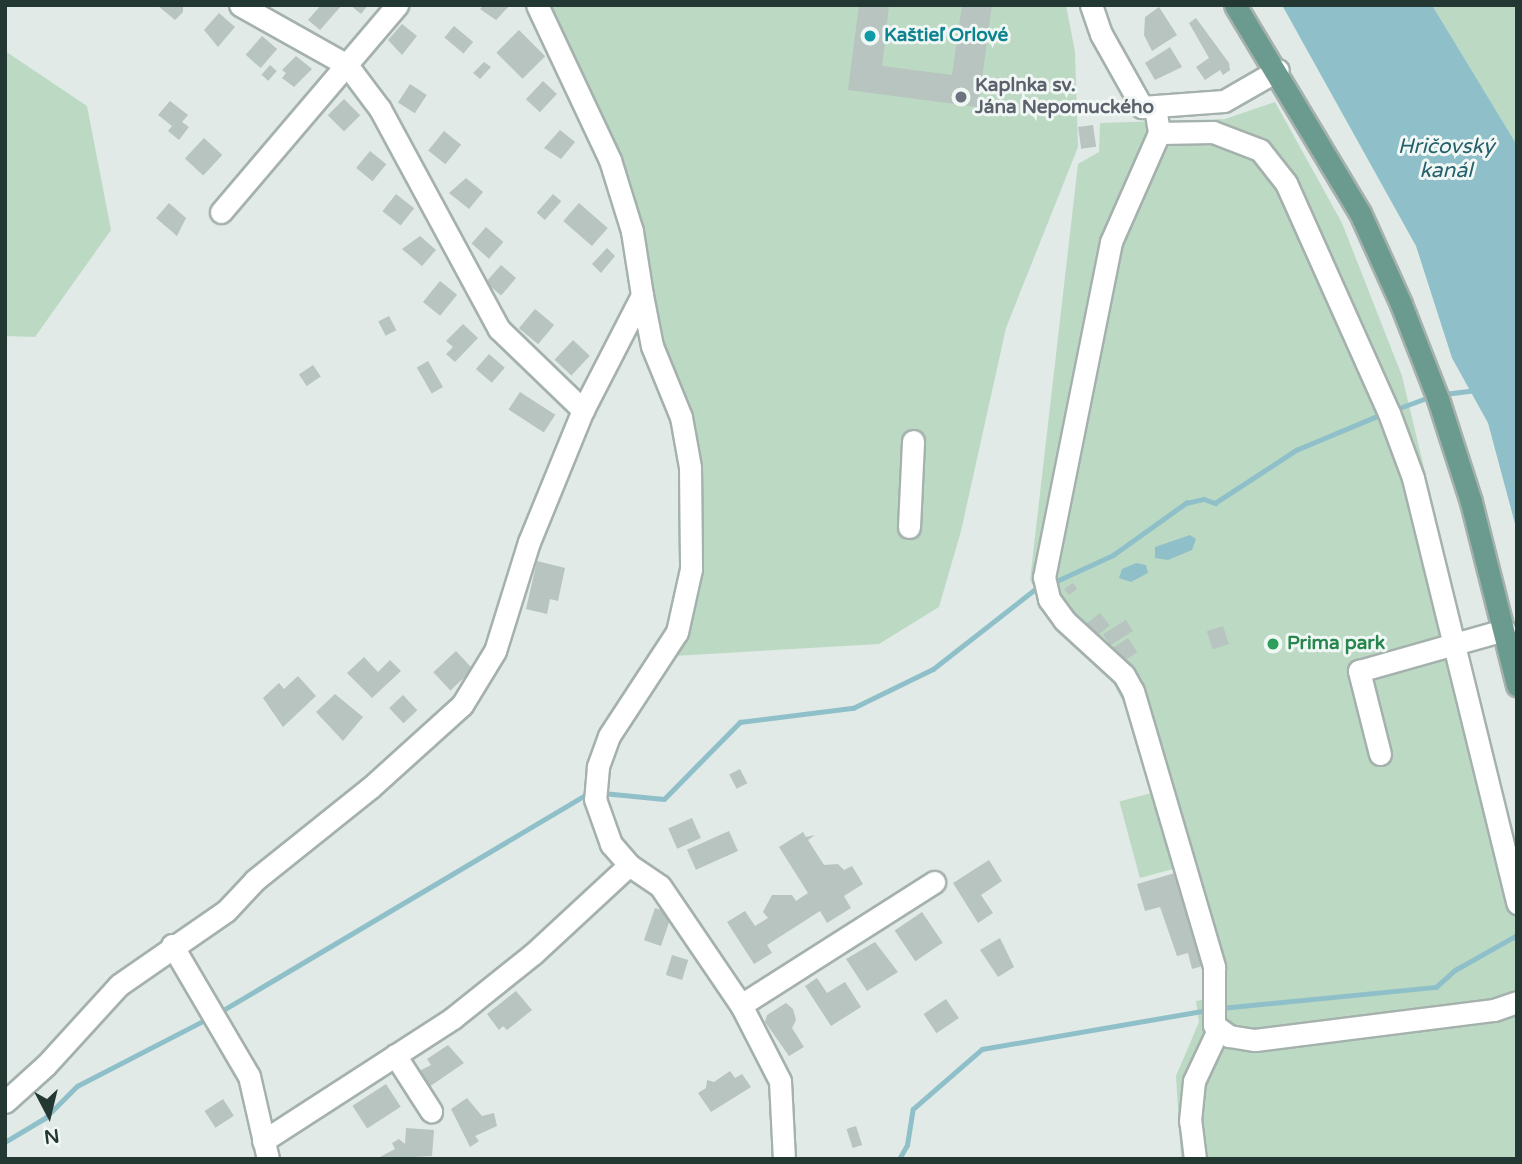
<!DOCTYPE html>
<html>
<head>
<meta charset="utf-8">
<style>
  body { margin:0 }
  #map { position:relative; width:1522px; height:1164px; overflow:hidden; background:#e1eae6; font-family:"Varela Round",sans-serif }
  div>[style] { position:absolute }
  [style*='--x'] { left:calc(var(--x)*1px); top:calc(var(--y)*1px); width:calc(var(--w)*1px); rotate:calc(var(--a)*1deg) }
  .green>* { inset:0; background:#bcd9c4; transform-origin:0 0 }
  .water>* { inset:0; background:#8fc0c9 }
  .stream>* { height:4.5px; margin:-2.25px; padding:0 2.25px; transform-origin:2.25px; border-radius:2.25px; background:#8fc0c9 }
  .building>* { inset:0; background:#b7c4bf; transform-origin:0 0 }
  .roads { filter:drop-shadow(2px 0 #a5b1ad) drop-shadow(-2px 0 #a5b1ad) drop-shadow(0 2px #a5b1ad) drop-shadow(0 -2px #a5b1ad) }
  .minor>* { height:21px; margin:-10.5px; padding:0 10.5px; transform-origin:10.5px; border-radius:10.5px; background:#fff }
  .major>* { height:21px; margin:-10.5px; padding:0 10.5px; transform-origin:10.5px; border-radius:10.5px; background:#6b9a8e }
  .dots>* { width:19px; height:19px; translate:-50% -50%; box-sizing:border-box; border:4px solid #f1f7f4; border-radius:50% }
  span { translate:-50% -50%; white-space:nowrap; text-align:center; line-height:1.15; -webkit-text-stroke:6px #f1f7f4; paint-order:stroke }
  .culture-label { font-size:19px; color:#0d838f; font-weight:700 }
  .left { translate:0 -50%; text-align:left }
  .worship-label { font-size:19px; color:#5b616d; font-weight:700 }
  .leisure-label { font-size:19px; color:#27864d; font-weight:700 }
  .water-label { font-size:21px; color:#25616d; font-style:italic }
  .frame { position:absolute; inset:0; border:7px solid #243833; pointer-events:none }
  .north { position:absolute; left:14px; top:1080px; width:70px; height:70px; -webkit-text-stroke:5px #f1f7f4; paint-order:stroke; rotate:173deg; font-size:19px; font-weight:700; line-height:28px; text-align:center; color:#243833 }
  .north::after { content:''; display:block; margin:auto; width:24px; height:32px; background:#243833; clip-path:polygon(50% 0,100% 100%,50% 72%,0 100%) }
</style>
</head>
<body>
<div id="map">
  <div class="green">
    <i style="clip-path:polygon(546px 5px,1066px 5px,1075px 52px,1078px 147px,1006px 328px,961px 531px,939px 607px,879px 644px,673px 656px,704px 537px,700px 458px)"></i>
    <i style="clip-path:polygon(1432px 5px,1517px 5px,1517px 145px)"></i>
    <i style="clip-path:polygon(5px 51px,87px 106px,111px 230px,35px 337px,5px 336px)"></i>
    <i style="clip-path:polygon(1275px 102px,1342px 223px,1402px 376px,1517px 857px,1517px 1159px,1181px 1159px,1176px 1076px,1199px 1022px,1196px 1001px,1207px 999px,1212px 991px,1128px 711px,1110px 677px,1048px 612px,1030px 580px,1078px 164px,1099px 152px,1100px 123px,1225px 119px)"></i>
    <i style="left:1159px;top:791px;width:79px;height:41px;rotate:75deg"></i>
  </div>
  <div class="water">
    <i style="clip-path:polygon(1282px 5px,1432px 5px,1517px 145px,1517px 531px,1488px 423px,1452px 358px,1416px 246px)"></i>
    <i style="clip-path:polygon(1190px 535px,1196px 539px,1192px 550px,1168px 560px,1155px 558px,1155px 547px)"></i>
    <i style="clip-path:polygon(1136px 563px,1146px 565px,1148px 573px,1131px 582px,1119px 578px,1122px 569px)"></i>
  </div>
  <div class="stream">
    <i style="--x:1444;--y:394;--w:33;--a:-7"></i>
    <i style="--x:1394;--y:410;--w:40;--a:-20.2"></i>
    <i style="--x:1050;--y:584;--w:69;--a:-24.7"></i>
    <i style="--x:1113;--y:555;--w:90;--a:-35.5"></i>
    <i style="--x:1186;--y:503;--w:18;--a:-13"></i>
    <i style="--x:1204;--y:499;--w:12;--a:20"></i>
    <i style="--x:1215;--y:503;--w:97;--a:-33.2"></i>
    <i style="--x:1296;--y:450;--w:93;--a:-22.7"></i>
    <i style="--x:603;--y:793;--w:61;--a:5.6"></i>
    <i style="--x:664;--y:799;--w:108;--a:-45.4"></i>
    <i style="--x:740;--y:722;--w:114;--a:-7.1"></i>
    <i style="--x:853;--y:708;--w:89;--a:-26"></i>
    <i style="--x:933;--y:669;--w:128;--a:-38"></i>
    <i style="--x:1221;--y:1008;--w:216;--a:-5.6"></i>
    <i style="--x:1436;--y:987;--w:25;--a:-42"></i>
    <i style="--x:1455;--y:970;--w:71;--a:-29.4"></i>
    <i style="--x:220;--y:1012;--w:431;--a:-30.7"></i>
    <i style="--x:5;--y:1142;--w:47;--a:-31"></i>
    <i style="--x:45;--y:1118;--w:45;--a:-45"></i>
    <i style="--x:77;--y:1086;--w:148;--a:-27.3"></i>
    <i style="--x:899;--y:1159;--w:16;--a:-60"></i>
    <i style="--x:907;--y:1145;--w:36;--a:-81"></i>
    <i style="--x:913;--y:1109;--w:91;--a:-41"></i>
    <i style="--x:982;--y:1049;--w:229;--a:-9.8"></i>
  </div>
  <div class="building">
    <i style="clip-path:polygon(157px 5px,183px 5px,183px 12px,175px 20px)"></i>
    <i style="clip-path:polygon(321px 5px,342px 5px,320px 30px,308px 20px)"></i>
    <i style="clip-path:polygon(350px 5px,368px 5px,361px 14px)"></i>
    <i style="clip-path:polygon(484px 5px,510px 5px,496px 20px,480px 9px)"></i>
    <i style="clip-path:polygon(859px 5px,889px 5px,882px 66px,952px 75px,962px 5px,992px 5px,978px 107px,848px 90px)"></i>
    <i style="clip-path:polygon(1159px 7px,1177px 35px,1152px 51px,1144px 35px,1145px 17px)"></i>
    <i style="clip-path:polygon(219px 13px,235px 27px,218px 47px,204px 30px)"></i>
    <i style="clip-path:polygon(1196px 18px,1229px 63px,1230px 70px,1223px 75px,1220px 70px,1205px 80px,1196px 67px,1209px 58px,1189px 23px)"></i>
    <i style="clip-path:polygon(402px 24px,417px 36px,402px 55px,388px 40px)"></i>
    <i style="left:454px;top:26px;width:25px;height:15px;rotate:40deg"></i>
    <i style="left:519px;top:30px;width:37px;height:32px;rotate:45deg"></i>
    <i style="left:262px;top:36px;width:20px;height:25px;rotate:41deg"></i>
    <i style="clip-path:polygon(1170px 47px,1182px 67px,1155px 80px,1145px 63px)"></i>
    <i style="clip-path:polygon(296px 56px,312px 69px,294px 87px,282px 78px,286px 73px,282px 70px)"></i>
    <i style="clip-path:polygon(484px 62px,491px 67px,480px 79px,473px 73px)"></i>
    <i style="left:270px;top:65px;width:9px;height:13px;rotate:41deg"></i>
    <i style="left:543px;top:81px;width:19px;height:25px;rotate:43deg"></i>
    <i style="left:410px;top:84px;width:20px;height:22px;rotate:33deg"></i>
    <i style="left:344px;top:99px;width:23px;height:23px;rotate:45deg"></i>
    <i style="clip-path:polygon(170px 101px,188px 115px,182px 122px,189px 127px,179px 140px,168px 131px,172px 126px,158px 115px)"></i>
    <i style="left:1093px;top:125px;width:22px;height:15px;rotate:82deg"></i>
    <i style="clip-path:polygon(560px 130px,575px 142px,561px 159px,544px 148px)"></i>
    <i style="left:444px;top:131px;width:22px;height:25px;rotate:39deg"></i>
    <i style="left:204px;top:138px;width:25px;height:28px;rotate:43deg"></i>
    <i style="left:370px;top:151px;width:21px;height:22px;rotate:39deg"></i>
    <i style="clip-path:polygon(466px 178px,483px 192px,469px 209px,449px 193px)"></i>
    <i style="left:396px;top:194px;width:23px;height:22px;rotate:38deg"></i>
    <i style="left:553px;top:194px;width:11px;height:25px;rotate:41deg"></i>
    <i style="clip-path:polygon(169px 203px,186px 218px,177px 236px,156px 218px)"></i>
    <i style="left:579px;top:203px;width:38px;height:24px;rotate:41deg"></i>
    <i style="left:486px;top:227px;width:23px;height:22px;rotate:41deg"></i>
    <i style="clip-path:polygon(420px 236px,436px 250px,422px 266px,402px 249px)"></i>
    <i style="clip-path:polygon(607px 248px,615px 256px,601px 273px,592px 264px)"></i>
    <i style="left:501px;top:265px;width:20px;height:23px;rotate:41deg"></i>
    <i style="left:440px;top:281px;width:22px;height:27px;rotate:39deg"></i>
    <i style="left:535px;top:309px;width:25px;height:25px;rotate:40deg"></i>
    <i style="left:389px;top:316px;width:16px;height:12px;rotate:63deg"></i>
    <i style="clip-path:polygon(463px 324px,478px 338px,455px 362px,446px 354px,453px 347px,446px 341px)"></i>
    <i style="left:573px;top:340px;width:23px;height:27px;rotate:43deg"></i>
    <i style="left:489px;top:354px;width:21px;height:20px;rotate:41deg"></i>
    <i style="left:428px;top:361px;width:30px;height:13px;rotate:60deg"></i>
    <i style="left:313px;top:365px;width:14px;height:17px;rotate:56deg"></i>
    <i style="left:520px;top:392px;width:42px;height:21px;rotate:33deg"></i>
    <i style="clip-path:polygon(537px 561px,565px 568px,558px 601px,550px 599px,547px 614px,526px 609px)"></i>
    <i style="clip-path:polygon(1073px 583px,1077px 589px,1069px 595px,1064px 589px)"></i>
    <i style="left:1100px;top:613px;width:16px;height:21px;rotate:52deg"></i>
    <i style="left:1126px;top:620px;width:13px;height:27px;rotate:58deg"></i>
    <i style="left:1223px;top:626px;width:19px;height:17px;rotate:72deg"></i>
    <i style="left:1128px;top:638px;width:17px;height:19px;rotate:57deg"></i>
    <i style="left:456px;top:651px;width:25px;height:31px;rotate:47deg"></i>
    <i style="clip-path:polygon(364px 657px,378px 672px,390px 660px,401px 671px,372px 698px,347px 673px)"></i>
    <i style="clip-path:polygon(298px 676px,316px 696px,283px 727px,263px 698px,279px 683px,284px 689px)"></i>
    <i style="clip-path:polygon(335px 694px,363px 717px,343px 741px,316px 712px)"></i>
    <i style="left:403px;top:695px;width:21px;height:19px;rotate:47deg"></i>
    <i style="left:740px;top:769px;width:16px;height:12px;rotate:63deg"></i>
    <i style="left:692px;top:818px;width:22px;height:26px;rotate:66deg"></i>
    <i style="left:729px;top:831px;width:22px;height:46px;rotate:66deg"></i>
    <i style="clip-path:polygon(803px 832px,806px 837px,815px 835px,808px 840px,824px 865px,838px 864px,844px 870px,852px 866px,863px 884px,844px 896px,851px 908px,827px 923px,820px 911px,767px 945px,772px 953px,754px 964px,727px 922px,745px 911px,755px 926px,768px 918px,763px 912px,772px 895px,792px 895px,796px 901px,808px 893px,779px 847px)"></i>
    <i style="clip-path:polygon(989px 860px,1002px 881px,981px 895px,993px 913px,978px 923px,953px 883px)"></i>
    <i style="clip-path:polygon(1182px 871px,1206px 965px,1192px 969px,1188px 953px,1177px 956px,1160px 907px,1145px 911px,1137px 884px)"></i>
    <i style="left:655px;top:908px;width:18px;height:34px;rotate:19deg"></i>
    <i style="left:922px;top:912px;width:37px;height:33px;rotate:56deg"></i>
    <i style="clip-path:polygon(1000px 938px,1014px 967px,998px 977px,980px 950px)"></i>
    <i style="clip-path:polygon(875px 942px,898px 972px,867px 991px,846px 959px)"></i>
    <i style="left:672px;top:955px;width:17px;height:21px;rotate:17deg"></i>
    <i style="clip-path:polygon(817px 978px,827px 993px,845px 982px,861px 1007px,831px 1026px,805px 986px)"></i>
    <i style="clip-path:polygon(516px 991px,532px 1010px,507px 1030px,503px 1026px,499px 1030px,487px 1014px)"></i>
    <i style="left:946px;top:999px;width:23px;height:27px;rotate:56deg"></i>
    <i style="clip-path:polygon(786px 1003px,793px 1009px,796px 1020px,792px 1028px,804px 1047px,789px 1056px,765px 1022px,767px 1015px)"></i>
    <i style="clip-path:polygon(448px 1045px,464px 1063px,429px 1087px,419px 1071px,431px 1065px,427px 1059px)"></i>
    <i style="clip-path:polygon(730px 1071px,735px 1078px,742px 1074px,751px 1087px,711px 1112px,698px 1093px,706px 1088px,707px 1080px,714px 1082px)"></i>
    <i style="left:386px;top:1084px;width:27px;height:40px;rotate:57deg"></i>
    <i style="clip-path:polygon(467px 1098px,482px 1116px,494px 1113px,497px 1126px,475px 1136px,479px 1141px,470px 1147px,451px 1109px)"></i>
    <i style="left:223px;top:1099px;width:20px;height:22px;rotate:57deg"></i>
    <i style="left:856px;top:1126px;width:20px;height:10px;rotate:72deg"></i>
    <i style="clip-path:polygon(406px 1128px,434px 1130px,432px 1156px,376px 1159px,395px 1149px,392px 1143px,399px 1139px,405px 1144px)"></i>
  </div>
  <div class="roads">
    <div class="minor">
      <i style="--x:240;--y:5;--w:123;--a:29.3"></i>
      <i style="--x:347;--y:65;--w:55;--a:53.1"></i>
      <i style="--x:380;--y:109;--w:250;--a:61.6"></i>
      <i style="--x:499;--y:329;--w:117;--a:44"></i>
      <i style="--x:1091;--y:5;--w:31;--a:71"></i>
      <i style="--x:1101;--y:34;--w:84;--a:60.7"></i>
      <i style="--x:1142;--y:107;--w:82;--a:-4.2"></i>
      <i style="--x:1224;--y:101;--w:62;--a:-29.9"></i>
      <i style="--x:1155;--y:107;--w:26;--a:81"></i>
      <i style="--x:1159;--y:133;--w:54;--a:-1.1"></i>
      <i style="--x:1213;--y:132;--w:50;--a:21"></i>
      <i style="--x:1260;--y:150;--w:42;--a:51.8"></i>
      <i style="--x:1286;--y:183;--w:252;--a:65.9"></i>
      <i style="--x:1389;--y:413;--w:69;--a:69.7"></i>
      <i style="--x:1413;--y:478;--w:438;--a:76.2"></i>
      <i style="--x:1159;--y:133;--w:119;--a:113.8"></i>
      <i style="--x:1111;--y:242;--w:342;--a:101.3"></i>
      <i style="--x:1044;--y:577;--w:23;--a:77"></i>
      <i style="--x:1049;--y:599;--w:26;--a:54"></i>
      <i style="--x:1064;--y:620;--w:81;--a:42.5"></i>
      <i style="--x:1124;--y:675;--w:18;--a:61"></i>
      <i style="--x:1133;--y:691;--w:288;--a:73.6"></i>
      <i style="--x:1214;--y:967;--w:58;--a:90"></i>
      <i style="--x:1214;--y:1025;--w:19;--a:36"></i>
      <i style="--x:1229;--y:1036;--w:26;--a:9"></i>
      <i style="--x:1255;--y:1040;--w:241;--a:-7.2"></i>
      <i style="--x:1494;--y:1010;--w:24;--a:-19"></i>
      <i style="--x:221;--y:212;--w:272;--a:-49.6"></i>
      <i style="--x:642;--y:295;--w:52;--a:78.9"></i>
      <i style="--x:652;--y:346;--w:77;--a:67.8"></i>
      <i style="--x:681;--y:417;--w:51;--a:79.8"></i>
      <i style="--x:690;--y:467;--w:102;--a:89.4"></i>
      <i style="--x:691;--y:569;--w:65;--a:102.5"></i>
      <i style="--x:677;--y:632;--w:124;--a:123.2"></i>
      <i style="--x:609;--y:736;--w:33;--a:110"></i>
      <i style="--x:598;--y:767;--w:32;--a:95"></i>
      <i style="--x:595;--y:799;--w:48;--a:70.4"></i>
      <i style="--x:611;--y:844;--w:28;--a:49"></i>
      <i style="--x:629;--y:865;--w:37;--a:34"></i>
      <i style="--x:660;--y:886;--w:144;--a:55.8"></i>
      <i style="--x:741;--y:1005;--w:85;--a:62.8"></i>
      <i style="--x:780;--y:1081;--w:78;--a:87.1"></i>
      <i style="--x:909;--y:527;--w:86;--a:-87.3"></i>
      <i style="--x:1380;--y:754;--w:86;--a:-104.2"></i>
      <i style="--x:1359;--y:671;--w:151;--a:-15.8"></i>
      <i style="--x:172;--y:945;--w:152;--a:59.6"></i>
      <i style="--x:249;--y:1076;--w:85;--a:77.1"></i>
      <i style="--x:741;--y:1005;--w:229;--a:-32.5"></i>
      <i style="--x:395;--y:1055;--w:67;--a:57.3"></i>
      <i style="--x:5;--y:1102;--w:55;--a:-42.1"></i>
      <i style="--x:46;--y:1065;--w:108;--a:-47.6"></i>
      <i style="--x:119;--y:985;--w:130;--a:-34.7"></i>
      <i style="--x:226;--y:911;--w:42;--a:-46.9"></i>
      <i style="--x:255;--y:880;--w:147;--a:-38.7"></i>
      <i style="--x:370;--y:788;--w:124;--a:-42.1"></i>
      <i style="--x:462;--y:705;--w:63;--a:-58.6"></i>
      <i style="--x:495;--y:651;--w:114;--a:-72.7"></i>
      <i style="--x:529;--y:542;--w:143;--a:-67.8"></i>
      <i style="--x:583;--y:410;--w:129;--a:-62.8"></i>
      <i style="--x:642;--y:295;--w:65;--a:-98.9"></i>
      <i style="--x:632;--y:231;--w:74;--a:-107.2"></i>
      <i style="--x:610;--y:160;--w:171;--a:-115.2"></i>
      <i style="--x:263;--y:1141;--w:226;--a:-32.9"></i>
      <i style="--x:453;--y:1018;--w:102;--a:-38.7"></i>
      <i style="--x:533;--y:954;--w:131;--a:-42.8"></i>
      <i style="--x:1195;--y:1159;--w:38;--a:-97"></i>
      <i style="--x:1190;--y:1121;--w:40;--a:-84.3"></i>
      <i style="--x:1194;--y:1081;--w:56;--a:-64.8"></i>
    </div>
    <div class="major">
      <i style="--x:1235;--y:5;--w:243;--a:59"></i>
      <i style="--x:1360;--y:213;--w:100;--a:65.7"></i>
      <i style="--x:1401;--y:304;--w:102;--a:68.7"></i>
      <i style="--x:1438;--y:399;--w:108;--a:72.2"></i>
      <i style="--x:1471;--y:502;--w:189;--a:75.9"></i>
    </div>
  </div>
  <div class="dots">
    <i style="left:870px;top:36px;background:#0f9aa8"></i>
    <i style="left:961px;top:97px;background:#6b7280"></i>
    <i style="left:1273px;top:644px;background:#2e9e5b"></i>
  </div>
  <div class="culture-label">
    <span class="left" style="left:884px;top:36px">Kaštieľ Orlové</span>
  </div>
  <div class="worship-label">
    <span class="left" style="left:975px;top:97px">Kaplnka sv.<br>Jána Nepomuckého</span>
  </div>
  <div class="leisure-label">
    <span class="left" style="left:1287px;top:644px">Prima park</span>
  </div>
  <div class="water-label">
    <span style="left:1446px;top:159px">Hričovský<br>kanál</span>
  </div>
  <div class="frame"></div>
  <div class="north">N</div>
</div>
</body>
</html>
